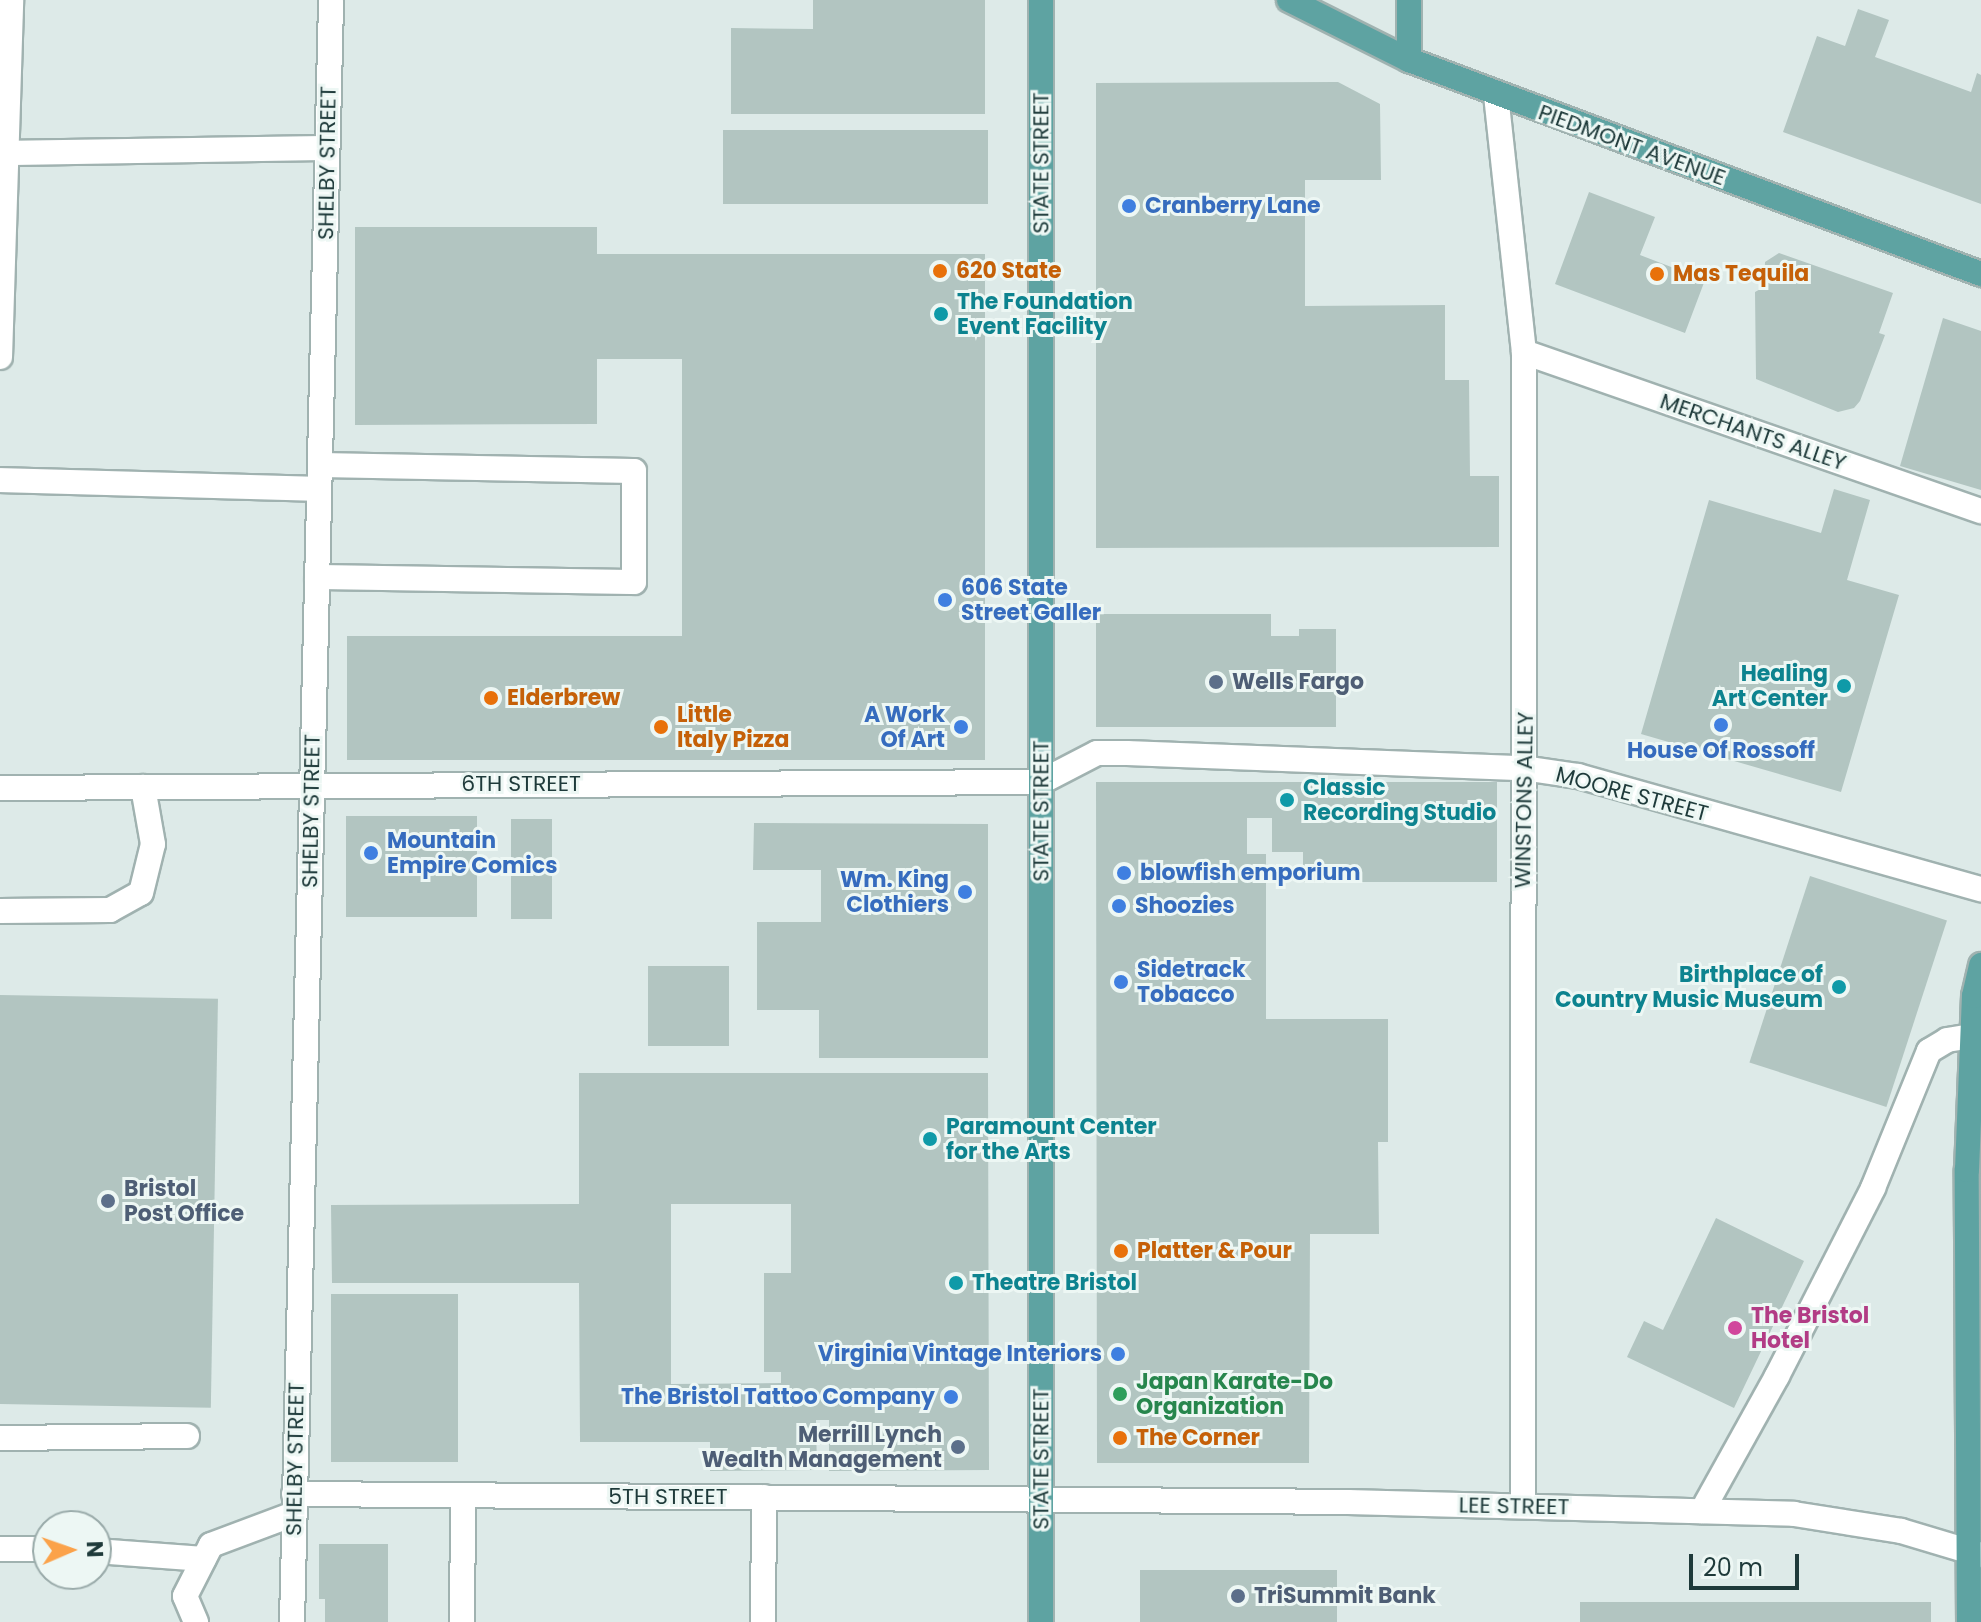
<!DOCTYPE html>
<html>
<head>
<meta charset="utf-8">
<style>
  body { margin:0 }
  #map { position:relative; width:1981px; height:1622px; overflow:hidden; background:#ddeae8; font-family:Poppins,sans-serif }
  div>[style] { position:absolute }
  [style*='--x'] { left:calc(var(--x)*1px); top:calc(var(--y)*1px); width:calc(var(--w)*1px); rotate:calc(var(--a)*1deg) }
  .building>* { inset:0; background:#b2c5c1; transform-origin:0 0 }
  .roads { filter:drop-shadow(2px 0 #a0b2b0) drop-shadow(-2px 0 #a0b2b0) drop-shadow(0 2px #a0b2b0) drop-shadow(0 -2px #a0b2b0) }
  .minor>* { height:24px; margin:-12px; padding:0 12px; transform-origin:12px; border-radius:12px; background:#fff }
  .major>* { height:24px; margin:-12px; padding:0 12px; transform-origin:12px; border-radius:12px; background:#5ea3a2 }
  .dots>* { width:22px; height:22px; translate:-50% -50%; box-sizing:border-box; border:4px solid #edf7f4; border-radius:50% }
  span { translate:-50% -50%; white-space:nowrap; text-align:center; line-height:1.15; -webkit-text-stroke:6px #edf7f4; paint-order:stroke }
  .street-label { font-size:22px; color:#1e3a3a }
  .shop-label { font-size:22px; color:#366cbe; font-weight:700 }
  .left { translate:0 -50%; text-align:left }
  .right { translate:-100% -50%; text-align:right }
  .food-label { font-size:22px; color:#c56008; font-weight:700 }
  .culture-label { font-size:22px; color:#0d838f; font-weight:700 }
  .service-label { font-size:22px; color:#4e5e75; font-weight:700 }
  .hotel-label { font-size:22px; color:#b23c85; font-weight:700 }
  .leisure-label { font-size:22px; color:#27864d; font-weight:700 }
  .north { position:absolute; left:32px; top:1510px; width:80px; height:80px; box-sizing:border-box; background:#edf7f4; border:2px solid #9aabaa; border-radius:50%; rotate:88deg; font-size:22px; font-weight:700; line-height:32px; text-align:center; color:#1e3a3a }
  .north::after { content:''; display:block; margin:auto; width:28px; height:36px; background:#fba24a; clip-path:polygon(50% 0,100% 100%,50% 72%,0 100%) }
  .scale { position:absolute; left:1689px; top:1554px; width:110px; height:36px; box-sizing:border-box; border:4px solid #1e3a3a; border-top:0; padding-left:10px; font-size:24px; line-height:28px; white-space:nowrap; color:#1e3a3a; -webkit-text-stroke:6px #edf7f4; paint-order:stroke }
</style>
</head>
<body>
<div id="map">
  <div class="building">
    <i style="clip-path:polygon(813px 0,985px 0,985px 114px,731px 114px,731px 28px,813px 29px)"></i>
    <i style="clip-path:polygon(1858px 9px,1889px 20px,1875px 57px,1971px 92px,1977px 73px,1981px 75px,1981px 204px,1783px 132px,1817px 36px,1845px 46px)"></i>
    <i style="clip-path:polygon(1338px 82px,1380px 104px,1381px 180px,1305px 180px,1305px 306px,1445px 305px,1445px 380px,1469px 380px,1470px 476px,1499px 476px,1499px 547px,1096px 548px,1096px 83px)"></i>
    <i style="left:723px;top:130px;width:265px;height:74px"></i>
    <i style="clip-path:polygon(1589px 192px,1655px 217px,1640px 255px,1705px 280px,1685px 333px,1555px 284px)"></i>
    <i style="clip-path:polygon(355px 227px,597px 227px,597px 254px,985px 254px,985px 760px,347px 760px,347px 636px,682px 636px,682px 359px,597px 359px,597px 424px,355px 425px)"></i>
    <i style="clip-path:polygon(1779px 253px,1893px 293px,1879px 333px,1885px 335px,1860px 401px,1854px 408px,1838px 412px,1756px 379px,1755px 292px,1764px 287px,1765px 262px)"></i>
    <i style="clip-path:polygon(1943px 318px,1981px 331px,1981px 490px,1900px 466px)"></i>
    <i style="clip-path:polygon(1834px 489px,1870px 500px,1847px 580px,1899px 595px,1841px 792px,1641px 734px,1709px 500px,1821px 533px)"></i>
    <i style="clip-path:polygon(1096px 614px,1271px 614px,1271px 636px,1299px 636px,1299px 629px,1336px 629px,1336px 727px,1096px 727px)"></i>
    <i style="clip-path:polygon(1096px 782px,1497px 782px,1497px 882px,1303px 882px,1303px 852px,1272px 852px,1272px 818px,1247px 818px,1247px 854px,1266px 854px,1266px 1019px,1388px 1019px,1388px 1142px,1378px 1142px,1379px 1234px,1310px 1234px,1309px 1463px,1097px 1463px)"></i>
    <i style="left:346px;top:816px;width:131px;height:101px"></i>
    <i style="left:511px;top:819px;width:41px;height:100px"></i>
    <i style="clip-path:polygon(754px 823px,988px 824px,988px 1058px,819px 1058px,819px 1010px,757px 1010px,757px 922px,821px 922px,821px 870px,753px 870px)"></i>
    <i style="left:1810px;top:876px;width:144px;height:196px;rotate:18deg"></i>
    <i style="left:648px;top:966px;width:81px;height:80px"></i>
    <i style="left:0;top:995px;width:218px;height:409px;rotate:1deg"></i>
    <i style="clip-path:polygon(evenodd,579px 1073px,988px 1073px,989px 1470px,829px 1471px,829px 1420px,816px 1420px,817px 1470px,710px 1471px,710px 1442px,580px 1442px,579px 1283px,332px 1283px,331px 1205px,579px 1204px,579px 1073px,671px 1204px,791px 1204px,791px 1273px,764px 1273px,764px 1372px,781px 1372px,781px 1383px,671px 1384px,671px 1204px)"></i>
    <i style="clip-path:polygon(1716px 1218px,1804px 1261px,1734px 1408px,1627px 1357px,1644px 1321px,1663px 1330px)"></i>
    <i style="left:331px;top:1294px;width:127px;height:168px"></i>
    <i style="clip-path:polygon(319px 1544px,388px 1544px,388px 1622px,325px 1622px,325px 1599px,319px 1599px)"></i>
    <i style="left:1140px;top:1570px;width:197px;height:52px"></i>
    <i style="left:1580px;top:1602px;width:351px;height:20px"></i>
  </div>
  <div class="roads">
    <div class="minor">
      <i style="--x:1496;--y:95;--w:259;--a:83.8"></i>
      <i style="--x:1524;--y:352;--w:1154;--a:90.05"></i>
      <i style="--x:6;--y:153;--w:321;--a:-0.9"></i>
      <i style="--x:1524;--y:352;--w:484;--a:19.2"></i>
      <i style="--x:0;--y:357;--w:357;--a:-88.2"></i>
      <i style="--x:0;--y:480;--w:319;--a:1.6"></i>
      <i style="--x:317;--y:577;--w:317;--a:0.9"></i>
      <i style="--x:634;--y:582;--w:111;--a:-90"></i>
      <i style="--x:634;--y:471;--w:314;--a:-178.9"></i>
      <i style="--x:0;--y:788;--w:1041;--a:-0.33"></i>
      <i style="--x:1041;--y:782;--w:63;--a:-27.4"></i>
      <i style="--x:1097;--y:753;--w:30;--a:0"></i>
      <i style="--x:1127;--y:753;--w:396;--a:2.2"></i>
      <i style="--x:1523;--y:768;--w:56;--a:8.3"></i>
      <i style="--x:1578;--y:776;--w:419;--a:15.7"></i>
      <i style="--x:0;--y:911;--w:110;--a:-0.5"></i>
      <i style="--x:110;--y:910;--w:35;--a:-29"></i>
      <i style="--x:141;--y:893;--w:50;--a:-76.2"></i>
      <i style="--x:153;--y:844;--w:58;--a:-100"></i>
      <i style="--x:0;--y:1438;--w:187;--a:-0.6"></i>
      <i style="--x:294;--y:1494;--w:1054;--a:0.43"></i>
      <i style="--x:1348;--y:1502;--w:446;--a:1.5"></i>
      <i style="--x:1794;--y:1514;--w:108;--a:9"></i>
      <i style="--x:1901;--y:1531;--w:84;--a:16.7"></i>
      <i style="--x:1702;--y:1511;--w:154;--a:-60.9"></i>
      <i style="--x:1777;--y:1376;--w:211;--a:-62.9"></i>
      <i style="--x:1873;--y:1188;--w:148;--a:-67.8"></i>
      <i style="--x:1929;--y:1051;--w:21;--a:-31"></i>
      <i style="--x:1947;--y:1040;--w:26;--a:-9"></i>
      <i style="--x:0;--y:1549;--w:48;--a:0"></i>
      <i style="--x:96;--y:1551;--w:108;--a:4.2"></i>
      <i style="--x:196;--y:1622;--w:28;--a:-113"></i>
      <i style="--x:185;--y:1596;--w:57;--a:-63"></i>
      <i style="--x:211;--y:1545;--w:89;--a:-20.5"></i>
      <i style="--x:292;--y:1622;--w:1622;--a:-88.62"></i>
      <i style="--x:462;--y:1622;--w:127;--a:-89.5"></i>
      <i style="--x:763;--y:1622;--w:125;--a:-89.5"></i>
    </div>
    <div class="major">
      <i style="--x:1041;--y:0;--w:1622;--a:90"></i>
      <i style="--x:1289;--y:0;--w:134;--a:26.6"></i>
      <i style="--x:1409;--y:60;--w:611;--a:20.51"></i>
      <i style="--x:1409;--y:60;--w:60;--a:-90"></i>
      <i style="--x:1969;--y:1622;--w:452;--a:-90.3"></i>
      <i style="--x:1967;--y:1170;--w:174;--a:-87.7"></i>
      <i style="--x:1974;--y:996;--w:32;--a:-77"></i>
    </div>
  </div>
  <div class="dots">
    <i style="left:1129px;top:206px;background:#3f7fe0"></i>
    <i style="left:940px;top:271px;background:#e8710a"></i>
    <i style="left:1657px;top:274px;background:#e8710a"></i>
    <i style="left:941px;top:314px;background:#0f9aa8"></i>
    <i style="left:945px;top:600px;background:#3f7fe0"></i>
    <i style="left:1216px;top:682px;background:#5c6f8a"></i>
    <i style="left:1844px;top:686px;background:#0f9aa8"></i>
    <i style="left:491px;top:698px;background:#e8710a"></i>
    <i style="left:1721px;top:725px;background:#3f7fe0"></i>
    <i style="left:661px;top:727px;background:#e8710a"></i>
    <i style="left:961px;top:727px;background:#3f7fe0"></i>
    <i style="left:1287px;top:800px;background:#0f9aa8"></i>
    <i style="left:371px;top:853px;background:#3f7fe0"></i>
    <i style="left:1124px;top:873px;background:#3f7fe0"></i>
    <i style="left:965px;top:892px;background:#3f7fe0"></i>
    <i style="left:1119px;top:906px;background:#3f7fe0"></i>
    <i style="left:1121px;top:982px;background:#3f7fe0"></i>
    <i style="left:1839px;top:987px;background:#0f9aa8"></i>
    <i style="left:930px;top:1139px;background:#0f9aa8"></i>
    <i style="left:108px;top:1201px;background:#5c6f8a"></i>
    <i style="left:1121px;top:1251px;background:#e8710a"></i>
    <i style="left:956px;top:1283px;background:#0f9aa8"></i>
    <i style="left:1735px;top:1328px;background:#d1479c"></i>
    <i style="left:1118px;top:1354px;background:#3f7fe0"></i>
    <i style="left:1120px;top:1394px;background:#2e9e5b"></i>
    <i style="left:951px;top:1397px;background:#3f7fe0"></i>
    <i style="left:1120px;top:1438px;background:#e8710a"></i>
    <i style="left:958px;top:1447px;background:#5c6f8a"></i>
    <i style="left:1238px;top:1596px;background:#5c6f8a"></i>
  </div>
  <div class="street-label">
    <span style="left:1632px;top:145px;rotate:20deg">PIEDMONT AVENUE</span>
    <span style="left:327px;top:163px;rotate:-89deg">SHELBY STREET</span>
    <span style="left:1041px;top:163px;rotate:-90deg">STATE STREET</span>
    <span style="left:1753px;top:432px;rotate:19deg">MERCHANTS ALLEY</span>
    <span style="left:521px;top:784px">6TH STREET</span>
    <span style="left:1632px;top:794px;rotate:15deg">MOORE STREET</span>
    <span style="left:1524px;top:800px;rotate:-89deg">WINSTONS ALLEY</span>
    <span style="left:311px;top:811px;rotate:-89deg">SHELBY STREET</span>
    <span style="left:1041px;top:811px;rotate:-90deg">STATE STREET</span>
    <span style="left:295px;top:1459px;rotate:-89deg">SHELBY STREET</span>
    <span style="left:1041px;top:1459px;rotate:-90deg">STATE STREET</span>
    <span style="left:668px;top:1497px">5TH STREET</span>
    <span style="left:1514px;top:1506px;rotate:1deg">LEE STREET</span>
  </div>
  <div class="shop-label">
    <span class="left" style="left:1145px;top:206px">Cranberry Lane</span>
    <span class="left" style="left:961px;top:600px">606 State<br>Street Galler</span>
    <span class="right" style="left:945px;top:727px">A Work<br>Of Art</span>
    <span style="left:1721px;top:751px">House Of Rossoff</span>
    <span class="left" style="left:387px;top:853px">Mountain<br>Empire Comics</span>
    <span class="left" style="left:1140px;top:873px">blowfish emporium</span>
    <span class="right" style="left:949px;top:892px">Wm. King<br>Clothiers</span>
    <span class="left" style="left:1135px;top:906px">Shoozies</span>
    <span class="left" style="left:1137px;top:982px">Sidetrack<br>Tobacco</span>
    <span class="right" style="left:1102px;top:1354px">Virginia Vintage Interiors</span>
    <span class="right" style="left:935px;top:1397px">The Bristol Tattoo Company</span>
  </div>
  <div class="food-label">
    <span class="left" style="left:956px;top:271px">620 State</span>
    <span class="left" style="left:1673px;top:274px">Mas Tequila</span>
    <span class="left" style="left:507px;top:698px">Elderbrew</span>
    <span class="left" style="left:677px;top:727px">Little<br>Italy Pizza</span>
    <span class="left" style="left:1137px;top:1251px">Platter &amp; Pour</span>
    <span class="left" style="left:1136px;top:1438px">The Corner</span>
  </div>
  <div class="culture-label">
    <span class="left" style="left:957px;top:314px">The Foundation<br>Event Facility</span>
    <span class="right" style="left:1828px;top:686px">Healing<br>Art Center</span>
    <span class="left" style="left:1303px;top:800px">Classic<br>Recording Studio</span>
    <span class="right" style="left:1823px;top:987px">Birthplace of<br>Country Music Museum</span>
    <span class="left" style="left:946px;top:1139px">Paramount Center<br>for the Arts</span>
    <span class="left" style="left:972px;top:1283px">Theatre Bristol</span>
  </div>
  <div class="service-label">
    <span class="left" style="left:1232px;top:682px">Wells Fargo</span>
    <span class="left" style="left:124px;top:1201px">Bristol<br>Post Office</span>
    <span class="right" style="left:942px;top:1447px">Merrill Lynch<br>Wealth Management</span>
    <span class="left" style="left:1254px;top:1596px">TriSummit Bank</span>
  </div>
  <div class="hotel-label">
    <span class="left" style="left:1751px;top:1328px">The Bristol<br>Hotel</span>
  </div>
  <div class="leisure-label">
    <span class="left" style="left:1136px;top:1394px">Japan Karate-Do<br>Organization</span>
  </div>
  <div class="north">N</div>
  <div class="scale">20 m</div>
</div>
</body>
</html>
